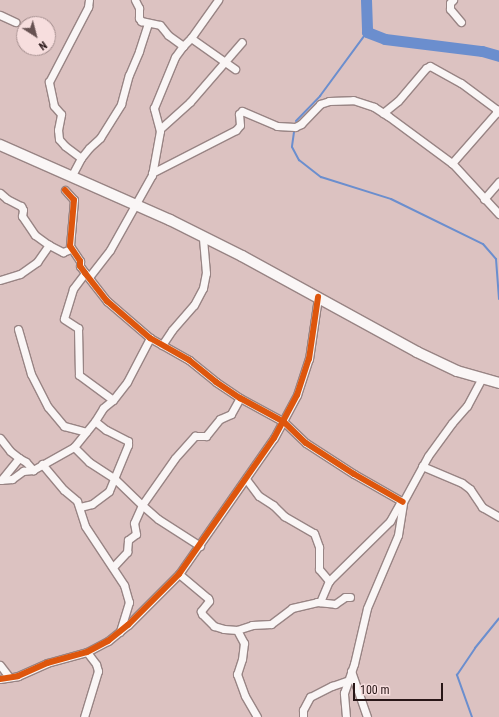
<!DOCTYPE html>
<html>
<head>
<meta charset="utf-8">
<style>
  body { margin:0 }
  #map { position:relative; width:499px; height:717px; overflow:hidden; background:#dcc2c1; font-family:"Roboto Condensed",sans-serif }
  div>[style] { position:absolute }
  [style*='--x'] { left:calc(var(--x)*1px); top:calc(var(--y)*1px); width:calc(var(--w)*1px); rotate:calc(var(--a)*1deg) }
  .stream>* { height:2px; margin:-1px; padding:0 1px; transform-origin:1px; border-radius:1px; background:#6b8ece }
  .river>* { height:11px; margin:-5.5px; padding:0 5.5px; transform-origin:5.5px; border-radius:5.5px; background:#6b8ece }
  .roads { filter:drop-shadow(1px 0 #988484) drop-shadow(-1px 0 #988484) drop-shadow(0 1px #988484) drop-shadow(0 -1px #988484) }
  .minor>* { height:7px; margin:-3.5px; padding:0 3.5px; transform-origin:3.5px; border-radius:3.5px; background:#faf6f6 }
  .secondary>* { height:10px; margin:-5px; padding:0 5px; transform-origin:5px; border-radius:5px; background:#faf6f6 }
  .cycleway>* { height:6px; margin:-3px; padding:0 3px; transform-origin:3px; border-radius:3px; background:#de560d }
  span { translate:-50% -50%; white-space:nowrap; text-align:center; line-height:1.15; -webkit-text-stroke:3px #f7dede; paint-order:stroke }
  .north { position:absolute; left:16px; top:16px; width:40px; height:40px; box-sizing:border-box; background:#f7dede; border:1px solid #a48e8e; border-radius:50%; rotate:144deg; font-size:11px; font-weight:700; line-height:16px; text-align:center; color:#281617 }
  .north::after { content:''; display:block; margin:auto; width:14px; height:18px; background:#675252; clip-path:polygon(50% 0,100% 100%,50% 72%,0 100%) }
  .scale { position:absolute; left:353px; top:683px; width:90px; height:18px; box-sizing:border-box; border:2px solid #281617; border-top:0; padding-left:5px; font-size:12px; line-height:14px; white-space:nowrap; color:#281617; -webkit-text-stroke:3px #f7dede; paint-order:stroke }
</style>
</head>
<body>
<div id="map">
  <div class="stream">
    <i style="--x:296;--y:121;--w:35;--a:-46"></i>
    <i style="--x:320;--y:96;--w:79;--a:-53.7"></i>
    <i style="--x:294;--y:132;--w:15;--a:98"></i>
    <i style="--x:292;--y:147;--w:15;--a:62"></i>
    <i style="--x:299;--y:160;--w:28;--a:38"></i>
    <i style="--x:321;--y:177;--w:73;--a:17.4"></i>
    <i style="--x:391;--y:199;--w:102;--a:26.1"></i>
    <i style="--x:483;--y:244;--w:20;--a:49"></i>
    <i style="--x:496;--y:259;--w:40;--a:85.7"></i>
    <i style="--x:472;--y:717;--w:45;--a:-109.7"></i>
    <i style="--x:457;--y:675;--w:32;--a:-56"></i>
    <i style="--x:475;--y:648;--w:38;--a:-51"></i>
  </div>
  <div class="river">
    <i style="--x:366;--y:0;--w:32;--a:88"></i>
    <i style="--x:367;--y:32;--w:19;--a:21"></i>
    <i style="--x:385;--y:39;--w:98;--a:7.1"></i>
    <i style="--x:482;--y:51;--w:18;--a:16"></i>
  </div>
  <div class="roads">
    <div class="minor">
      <i style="--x:135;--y:0;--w:9;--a:63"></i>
      <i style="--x:139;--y:8;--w:10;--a:90"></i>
      <i style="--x:139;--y:18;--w:4;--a:56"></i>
      <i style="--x:141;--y:21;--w:19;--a:12"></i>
      <i style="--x:160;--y:25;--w:13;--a:51"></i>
      <i style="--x:168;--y:35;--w:19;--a:36"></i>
      <i style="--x:183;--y:46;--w:11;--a:-45"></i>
      <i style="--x:191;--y:38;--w:54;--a:35.2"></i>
      <i style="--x:453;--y:0;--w:4;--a:135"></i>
      <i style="--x:450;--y:3;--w:6;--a:90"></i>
      <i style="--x:450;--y:9;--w:17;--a:50"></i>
      <i style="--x:0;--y:15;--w:17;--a:25"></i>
      <i style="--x:191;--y:38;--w:47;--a:-54.6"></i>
      <i style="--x:383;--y:113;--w:19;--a:-39"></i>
      <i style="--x:398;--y:101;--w:43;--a:-49.7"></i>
      <i style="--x:426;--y:68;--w:4;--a:-27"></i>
      <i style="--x:430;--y:66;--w:35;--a:29"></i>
      <i style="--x:461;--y:83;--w:44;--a:36.6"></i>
      <i style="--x:496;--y:109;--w:4;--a:90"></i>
      <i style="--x:496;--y:113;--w:67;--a:131.3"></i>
      <i style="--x:160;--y:129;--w:40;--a:-42"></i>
      <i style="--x:190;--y:102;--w:79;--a:-49.1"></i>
      <i style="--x:81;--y:158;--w:20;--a:-143"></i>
      <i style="--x:65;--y:146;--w:9;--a:-131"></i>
      <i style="--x:59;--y:139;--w:9;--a:-96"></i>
      <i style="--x:58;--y:130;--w:16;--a:-79"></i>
      <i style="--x:61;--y:114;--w:11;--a:-131"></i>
      <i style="--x:54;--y:106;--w:25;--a:-102"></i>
      <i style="--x:49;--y:82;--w:85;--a:-62.5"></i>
      <i style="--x:88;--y:7;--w:7;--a:-82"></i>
      <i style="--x:152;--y:173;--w:94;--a:-27.1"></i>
      <i style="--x:236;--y:130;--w:6;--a:-51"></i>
      <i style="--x:240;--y:125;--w:11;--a:-95"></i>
      <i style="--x:239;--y:114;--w:4;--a:-45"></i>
      <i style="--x:242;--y:111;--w:38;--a:23"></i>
      <i style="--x:277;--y:126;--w:18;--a:3"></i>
      <i style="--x:295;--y:127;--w:7;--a:-27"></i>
      <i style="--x:301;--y:124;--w:28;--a:-46"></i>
      <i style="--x:320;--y:104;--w:9;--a:-18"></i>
      <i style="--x:329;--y:101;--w:24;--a:-2"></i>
      <i style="--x:353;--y:100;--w:22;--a:18"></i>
      <i style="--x:374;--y:107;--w:17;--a:33"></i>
      <i style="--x:388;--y:116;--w:81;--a:36.4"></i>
      <i style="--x:453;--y:164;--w:68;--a:47.4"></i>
      <i style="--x:71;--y:177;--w:21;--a:-62"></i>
      <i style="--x:81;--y:158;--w:13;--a:-51"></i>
      <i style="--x:89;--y:148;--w:15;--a:-42"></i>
      <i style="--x:100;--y:138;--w:40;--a:-58"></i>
      <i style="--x:121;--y:104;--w:30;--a:-75"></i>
      <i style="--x:129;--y:75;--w:26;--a:-67"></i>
      <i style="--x:139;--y:51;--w:29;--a:-72"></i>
      <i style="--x:65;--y:190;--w:13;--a:48"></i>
      <i style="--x:74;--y:200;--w:46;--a:95"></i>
      <i style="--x:70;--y:246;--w:18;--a:56"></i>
      <i style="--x:80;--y:261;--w:5;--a:90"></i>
      <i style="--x:80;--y:266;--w:9;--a:54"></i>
      <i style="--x:85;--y:273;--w:36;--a:52"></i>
      <i style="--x:107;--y:301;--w:57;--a:40.7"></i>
      <i style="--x:150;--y:338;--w:45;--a:29.4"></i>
      <i style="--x:189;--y:360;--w:35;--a:39"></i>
      <i style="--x:216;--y:382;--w:29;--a:34"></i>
      <i style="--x:240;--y:398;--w:50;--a:28.6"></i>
      <i style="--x:284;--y:422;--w:30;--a:44"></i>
      <i style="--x:306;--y:443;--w:57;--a:32.9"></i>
      <i style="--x:354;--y:474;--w:56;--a:29.7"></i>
      <i style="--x:0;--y:193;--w:9;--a:41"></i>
      <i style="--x:7;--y:199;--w:16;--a:27"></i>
      <i style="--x:21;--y:206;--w:4;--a:63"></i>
      <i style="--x:23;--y:210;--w:6;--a:99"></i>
      <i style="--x:22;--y:216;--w:23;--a:56"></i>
      <i style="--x:35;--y:235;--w:17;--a:36"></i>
      <i style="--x:484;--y:199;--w:23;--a:-49"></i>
      <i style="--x:85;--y:273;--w:20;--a:127"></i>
      <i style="--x:73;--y:289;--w:31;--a:107"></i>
      <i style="--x:64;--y:319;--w:17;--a:33"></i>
      <i style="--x:78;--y:328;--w:47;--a:88.8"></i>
      <i style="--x:79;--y:375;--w:42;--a:36.3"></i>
      <i style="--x:89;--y:277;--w:34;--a:-52"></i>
      <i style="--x:110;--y:250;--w:86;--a:-60.8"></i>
      <i style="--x:152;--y:175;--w:45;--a:-79.7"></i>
      <i style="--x:160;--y:131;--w:24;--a:-105"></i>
      <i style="--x:154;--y:108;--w:55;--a:-67.6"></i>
      <i style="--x:175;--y:57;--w:14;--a:-54"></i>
      <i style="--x:0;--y:280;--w:21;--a:-17"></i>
      <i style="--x:20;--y:274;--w:21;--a:-35"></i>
      <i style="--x:37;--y:262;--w:21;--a:-55"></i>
      <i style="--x:49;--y:245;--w:16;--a:27"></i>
      <i style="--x:63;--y:252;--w:9;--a:-21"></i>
      <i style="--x:18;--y:329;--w:47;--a:73.9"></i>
      <i style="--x:31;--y:374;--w:37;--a:63"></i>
      <i style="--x:48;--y:407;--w:25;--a:50"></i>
      <i style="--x:64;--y:426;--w:23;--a:15"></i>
      <i style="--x:162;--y:345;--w:18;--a:-56"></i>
      <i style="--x:172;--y:330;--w:33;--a:-49"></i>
      <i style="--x:194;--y:305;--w:19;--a:-62"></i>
      <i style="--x:203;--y:288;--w:15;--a:-79"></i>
      <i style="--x:206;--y:273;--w:36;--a:-95"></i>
      <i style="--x:0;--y:438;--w:16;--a:52"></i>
      <i style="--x:10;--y:451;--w:11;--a:38"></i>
      <i style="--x:19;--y:458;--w:28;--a:129"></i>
      <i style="--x:74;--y:447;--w:21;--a:45"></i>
      <i style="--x:89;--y:462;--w:31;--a:33"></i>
      <i style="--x:115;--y:479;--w:37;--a:44"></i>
      <i style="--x:142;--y:505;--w:21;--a:41"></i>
      <i style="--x:158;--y:519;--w:50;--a:32.7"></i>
      <i style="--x:19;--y:458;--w:8;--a:30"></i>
      <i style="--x:26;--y:462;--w:11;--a:49"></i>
      <i style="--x:42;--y:464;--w:34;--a:50"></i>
      <i style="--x:64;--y:490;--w:17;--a:40"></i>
      <i style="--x:77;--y:501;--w:26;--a:72"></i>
      <i style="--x:85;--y:526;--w:71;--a:56.5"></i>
      <i style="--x:124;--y:585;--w:18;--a:74"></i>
      <i style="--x:129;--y:602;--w:31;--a:107"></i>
      <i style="--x:422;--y:466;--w:43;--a:23"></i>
      <i style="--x:462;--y:483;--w:10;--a:37"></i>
      <i style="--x:470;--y:489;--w:22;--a:56"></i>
      <i style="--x:482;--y:507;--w:20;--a:30"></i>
      <i style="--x:246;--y:479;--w:21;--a:53"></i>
      <i style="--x:259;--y:496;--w:17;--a:33"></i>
      <i style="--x:273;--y:505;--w:16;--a:45"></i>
      <i style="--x:284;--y:516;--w:34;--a:30"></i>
      <i style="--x:314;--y:533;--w:15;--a:70"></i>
      <i style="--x:319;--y:547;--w:22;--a:90"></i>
      <i style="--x:319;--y:569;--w:16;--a:50"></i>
      <i style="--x:0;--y:480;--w:12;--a:-5"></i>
      <i style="--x:12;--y:479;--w:14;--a:-36"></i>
      <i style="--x:23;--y:471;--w:10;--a:-6"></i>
      <i style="--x:33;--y:470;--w:47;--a:-29.3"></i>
      <i style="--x:74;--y:447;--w:33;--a:-51"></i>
      <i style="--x:95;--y:421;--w:15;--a:-58"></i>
      <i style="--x:103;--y:408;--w:13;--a:-39"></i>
      <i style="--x:113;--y:400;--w:23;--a:-52"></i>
      <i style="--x:127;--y:382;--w:50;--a:-62.4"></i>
      <i style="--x:80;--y:507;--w:12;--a:-14"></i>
      <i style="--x:92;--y:504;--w:21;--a:-37"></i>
      <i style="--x:109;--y:491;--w:50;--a:-67.6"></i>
      <i style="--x:128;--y:445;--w:4;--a:-90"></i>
      <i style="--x:128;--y:441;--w:25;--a:-153"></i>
      <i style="--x:106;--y:430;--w:14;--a:-141"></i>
      <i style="--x:113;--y:567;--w:21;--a:-47"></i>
      <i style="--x:127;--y:552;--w:12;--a:-85"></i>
      <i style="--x:128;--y:540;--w:10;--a:-37"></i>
      <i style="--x:136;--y:534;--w:11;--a:-100"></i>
      <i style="--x:134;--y:523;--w:20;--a:-66"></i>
      <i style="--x:142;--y:505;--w:57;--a:-54.9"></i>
      <i style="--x:175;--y:458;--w:30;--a:-48"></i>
      <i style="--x:195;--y:436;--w:11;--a:0"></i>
      <i style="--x:206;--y:436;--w:22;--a:-51"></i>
      <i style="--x:220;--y:419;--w:12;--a:-24"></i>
      <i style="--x:231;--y:414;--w:18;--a:-61"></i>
      <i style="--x:179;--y:574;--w:38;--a:40"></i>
      <i style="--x:208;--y:598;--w:3;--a:72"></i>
      <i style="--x:209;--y:601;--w:13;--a:129"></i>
      <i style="--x:201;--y:611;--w:3;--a:72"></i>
      <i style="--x:202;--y:614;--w:17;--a:45"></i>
      <i style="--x:214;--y:626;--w:10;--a:17"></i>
      <i style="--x:224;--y:629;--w:13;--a:4"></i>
      <i style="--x:237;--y:630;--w:16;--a:-18"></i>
      <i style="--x:252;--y:625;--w:19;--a:-3"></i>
      <i style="--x:271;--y:624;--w:26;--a:-37"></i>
      <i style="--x:292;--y:608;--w:26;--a:-13"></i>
      <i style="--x:317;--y:602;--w:18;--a:6"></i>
      <i style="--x:335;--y:604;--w:12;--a:-35"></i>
      <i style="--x:345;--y:597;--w:5;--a:0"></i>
      <i style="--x:320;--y:602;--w:23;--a:-67"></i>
      <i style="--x:329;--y:581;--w:86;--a:-44.5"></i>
      <i style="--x:390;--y:521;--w:23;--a:-61"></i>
      <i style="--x:237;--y:630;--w:15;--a:62"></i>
      <i style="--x:244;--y:643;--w:16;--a:97"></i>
      <i style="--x:242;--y:659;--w:16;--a:108"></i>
      <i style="--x:237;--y:674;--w:23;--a:70"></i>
      <i style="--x:245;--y:696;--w:24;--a:60"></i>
      <i style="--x:0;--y:665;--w:15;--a:53"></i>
      <i style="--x:351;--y:671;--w:49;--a:70.8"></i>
      <i style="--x:0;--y:679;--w:18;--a:-9"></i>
      <i style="--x:18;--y:676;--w:32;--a:-24"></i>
      <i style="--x:47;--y:663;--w:41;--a:-15.4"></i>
      <i style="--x:87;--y:652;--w:24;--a:-28"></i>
      <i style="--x:108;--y:641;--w:26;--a:-39"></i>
      <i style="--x:128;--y:625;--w:72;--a:-45"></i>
      <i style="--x:179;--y:574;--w:166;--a:-55.1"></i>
      <i style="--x:274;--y:438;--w:49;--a:-61.9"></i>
      <i style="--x:297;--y:395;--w:38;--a:-72"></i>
      <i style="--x:309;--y:359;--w:63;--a:-81.7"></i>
      <i style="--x:84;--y:717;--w:48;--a:-73.1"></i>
      <i style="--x:98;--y:671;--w:7;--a:-106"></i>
      <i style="--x:96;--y:664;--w:15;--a:-127"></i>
      <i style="--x:303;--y:717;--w:7;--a:-90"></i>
      <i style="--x:303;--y:710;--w:15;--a:-62"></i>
      <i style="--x:310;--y:697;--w:25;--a:-27"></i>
      <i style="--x:332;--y:686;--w:18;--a:-19"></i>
      <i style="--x:346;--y:717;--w:24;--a:-95"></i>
      <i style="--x:344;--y:693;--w:31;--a:-71"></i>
      <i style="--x:354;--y:664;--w:57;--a:-76.9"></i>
      <i style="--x:367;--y:608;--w:79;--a:-67"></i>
      <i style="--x:398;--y:535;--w:33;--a:-81"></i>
      <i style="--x:403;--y:502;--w:52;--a:-61.5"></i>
      <i style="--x:428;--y:456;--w:41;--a:-54"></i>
      <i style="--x:452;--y:423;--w:23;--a:-49"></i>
      <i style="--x:467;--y:406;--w:32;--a:-62"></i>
    </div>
    <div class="secondary">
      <i style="--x:0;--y:145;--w:186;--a:23.8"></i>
      <i style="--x:170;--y:220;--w:80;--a:26.6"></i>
      <i style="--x:242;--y:256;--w:200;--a:28.7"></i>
      <i style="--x:417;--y:352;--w:44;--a:25.4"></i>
      <i style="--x:457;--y:371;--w:44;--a:15.9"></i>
    </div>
  </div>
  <div class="cycleway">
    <i style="--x:65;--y:190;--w:13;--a:48"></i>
    <i style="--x:74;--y:200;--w:46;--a:95"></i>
    <i style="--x:70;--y:246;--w:18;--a:56"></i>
    <i style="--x:80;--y:261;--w:5;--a:90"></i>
    <i style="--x:80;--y:266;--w:9;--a:54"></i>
    <i style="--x:85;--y:273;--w:36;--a:52"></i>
    <i style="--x:107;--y:301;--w:57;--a:40.7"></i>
    <i style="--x:150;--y:338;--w:45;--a:29.4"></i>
    <i style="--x:189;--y:360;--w:35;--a:39"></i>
    <i style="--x:216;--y:382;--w:29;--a:34"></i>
    <i style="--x:240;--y:398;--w:50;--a:28.6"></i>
    <i style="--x:284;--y:422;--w:30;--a:44"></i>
    <i style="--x:306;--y:443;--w:57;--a:32.9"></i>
    <i style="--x:354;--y:474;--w:56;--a:29.7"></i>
    <i style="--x:0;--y:679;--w:18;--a:-9"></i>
    <i style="--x:18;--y:676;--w:32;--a:-24"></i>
    <i style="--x:47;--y:663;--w:41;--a:-15.4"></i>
    <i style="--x:87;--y:652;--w:24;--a:-28"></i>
    <i style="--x:108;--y:641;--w:26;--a:-39"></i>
    <i style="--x:128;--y:625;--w:72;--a:-45"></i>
    <i style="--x:179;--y:574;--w:166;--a:-55.1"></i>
    <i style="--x:274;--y:438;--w:49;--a:-61.9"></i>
    <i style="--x:297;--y:395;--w:38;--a:-72"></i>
    <i style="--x:309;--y:359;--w:63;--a:-81.7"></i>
  </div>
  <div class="north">N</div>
  <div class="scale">100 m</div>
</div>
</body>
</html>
